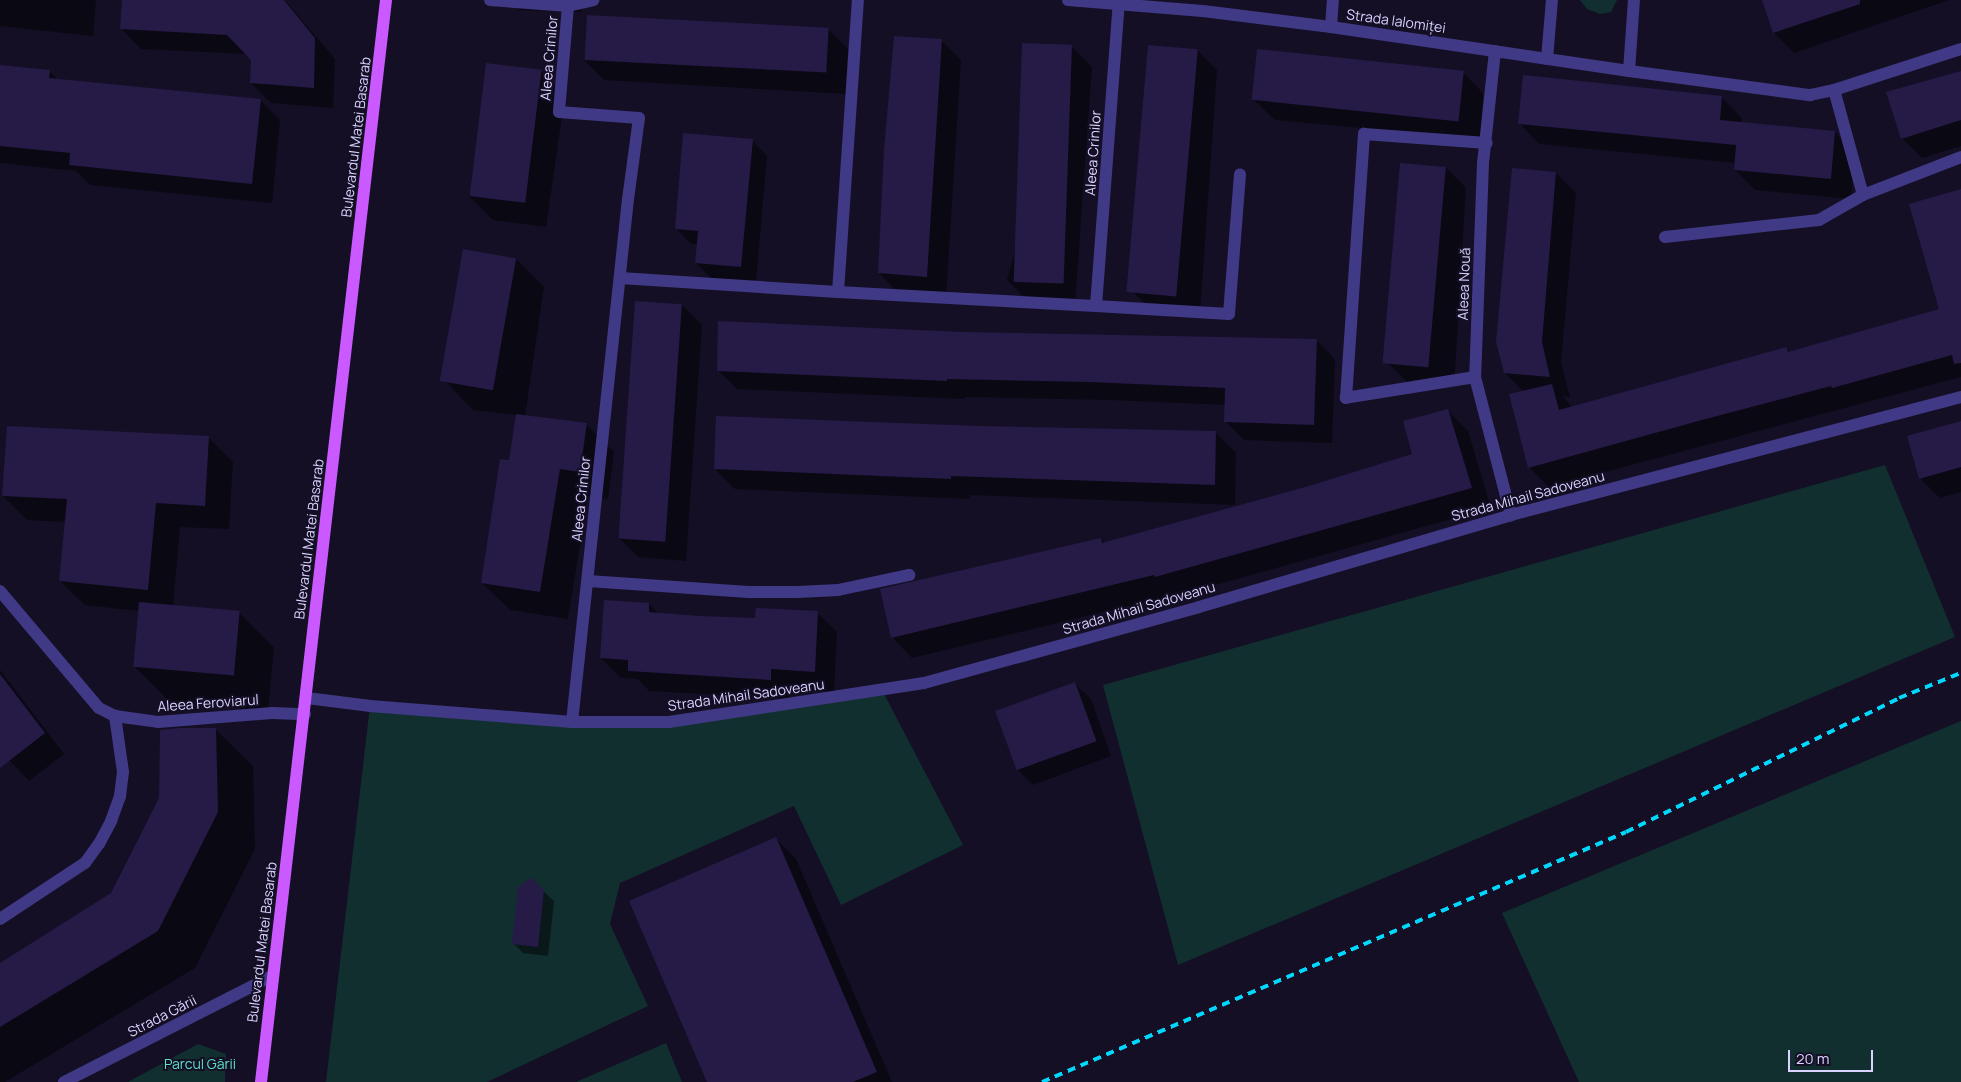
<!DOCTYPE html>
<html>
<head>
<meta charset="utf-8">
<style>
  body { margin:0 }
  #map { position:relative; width:1961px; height:1082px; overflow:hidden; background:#140f25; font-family:Manrope,sans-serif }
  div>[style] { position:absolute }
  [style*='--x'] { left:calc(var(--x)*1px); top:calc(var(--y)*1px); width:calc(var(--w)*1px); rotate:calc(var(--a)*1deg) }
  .green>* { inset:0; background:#122f30 }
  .shadow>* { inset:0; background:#0007 }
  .building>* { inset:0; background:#261a47; transform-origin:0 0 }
  .service>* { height:12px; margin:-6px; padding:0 6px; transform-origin:6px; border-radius:6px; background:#403985 }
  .minor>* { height:12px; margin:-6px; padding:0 6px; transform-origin:6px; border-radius:6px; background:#403985 }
  .tertiary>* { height:12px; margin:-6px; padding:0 6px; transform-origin:6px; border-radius:6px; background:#403985 }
  .primary>* { height:12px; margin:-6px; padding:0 6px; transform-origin:6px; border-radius:6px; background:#ca5aff }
  .rail>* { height:4px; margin-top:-2px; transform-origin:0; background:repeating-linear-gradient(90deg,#00d8fe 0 8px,transparent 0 14px) }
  span { translate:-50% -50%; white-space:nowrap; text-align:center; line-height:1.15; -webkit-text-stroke:4px #140f25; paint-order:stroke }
  .street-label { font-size:14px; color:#dad3ff }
  .park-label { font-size:14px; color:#5de1c7 }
  .scale { position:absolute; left:1788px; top:1050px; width:85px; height:22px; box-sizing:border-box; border:2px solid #dad3ff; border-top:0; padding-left:6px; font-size:15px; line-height:18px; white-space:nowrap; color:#dad3ff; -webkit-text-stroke:4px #140f25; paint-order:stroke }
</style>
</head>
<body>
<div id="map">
  <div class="green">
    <i style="clip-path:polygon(1580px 0,1617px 0,1611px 12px,1600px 14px,1587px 9px)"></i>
    <i style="clip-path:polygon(1885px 465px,1955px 637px,1178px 965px,1103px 685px)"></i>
    <i style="clip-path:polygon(882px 690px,963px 845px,841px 905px,794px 806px,620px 883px,610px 924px,648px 1006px,487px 1082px,326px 1082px,370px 706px,669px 722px)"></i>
    <i style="clip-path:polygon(1961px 721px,1961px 1082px,1579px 1082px,1502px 913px)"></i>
    <i style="clip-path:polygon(666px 1043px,682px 1082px,576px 1082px)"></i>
    <i style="clip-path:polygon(198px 1044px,226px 1054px,225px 1082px,128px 1082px)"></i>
  </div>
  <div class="shadow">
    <i style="clip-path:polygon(0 0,96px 0,93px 36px,0 26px)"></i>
    <i style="clip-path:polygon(123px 0,285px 0,335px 59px,333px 108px,271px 103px,251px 83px,252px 60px,247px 54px,141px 49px,121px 28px)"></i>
    <i style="clip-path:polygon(510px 0,582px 0,581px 12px,519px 10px)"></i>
    <i style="clip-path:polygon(1763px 0,1949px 0,1794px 53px,1774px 33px)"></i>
    <i style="clip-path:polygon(828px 29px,848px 49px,846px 94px,604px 80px,584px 60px)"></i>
    <i style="clip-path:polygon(941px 40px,961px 60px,946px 297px,899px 293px,879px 273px)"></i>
    <i style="clip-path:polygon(1072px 47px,1092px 67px,1075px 304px,1027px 300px,1007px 280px)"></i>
    <i style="clip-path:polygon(1197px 50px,1217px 70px,1200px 315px,1152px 311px,1132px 291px)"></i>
    <i style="clip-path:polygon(0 66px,49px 71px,58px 80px,260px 100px,280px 120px,272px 203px,90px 185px,76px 171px,0 163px)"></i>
    <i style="clip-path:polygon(541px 71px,565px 95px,546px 227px,493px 220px,469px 196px)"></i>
    <i style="clip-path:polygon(1961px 72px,1961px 146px,1922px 158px,1902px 138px)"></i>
    <i style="clip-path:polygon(1463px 73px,1483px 93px,1481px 139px,1275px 120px,1254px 100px)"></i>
    <i style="clip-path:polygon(1721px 97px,1742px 118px,1741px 124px,1835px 132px,1855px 153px,1851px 199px,1755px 190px,1735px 170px,1736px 163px,1539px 144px,1519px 123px)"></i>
    <i style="clip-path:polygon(752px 140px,767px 156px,756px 282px,711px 278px,696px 263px,698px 244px,691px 244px,676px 228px)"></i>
    <i style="clip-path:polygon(1446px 168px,1466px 188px,1454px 387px,1408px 383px,1388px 363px)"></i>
    <i style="clip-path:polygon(1556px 173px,1576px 193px,1561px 363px,1570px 397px,1563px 396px,1572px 408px,1786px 349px,1790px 353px,1940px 310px,1961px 195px,1961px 377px,1549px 487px,1529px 467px,1524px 392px,1505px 373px)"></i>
    <i style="clip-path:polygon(516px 259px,544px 287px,525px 416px,587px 425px,614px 452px,608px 499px,588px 496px,568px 619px,510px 610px,482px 583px,510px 462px,517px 415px,473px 410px,446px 382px)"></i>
    <i style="clip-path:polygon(682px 305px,702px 325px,686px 561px,638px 557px,618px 537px)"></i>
    <i style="clip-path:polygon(1316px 340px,1335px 359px,1332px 443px,1244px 440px,1225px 421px,1226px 405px,1110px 400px,965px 397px,965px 399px,737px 389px,718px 370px)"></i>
    <i style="clip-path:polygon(1448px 411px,1468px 431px,1491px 508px,1176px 596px,1174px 595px,912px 658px,892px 637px,1101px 539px,1105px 543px,1309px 487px,1414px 455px)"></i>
    <i style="clip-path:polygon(1961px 422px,1961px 492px,1940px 498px,1920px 478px)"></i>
    <i style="clip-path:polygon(978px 428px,1216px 433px,1236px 453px,1235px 505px,970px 495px,970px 499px,735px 489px,715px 469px)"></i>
    <i style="clip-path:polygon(208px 437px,233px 462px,229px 529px,180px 527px,173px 606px,239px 613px,274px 648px,268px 711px,170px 702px,134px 666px,139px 611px,85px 605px,60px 581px,66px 522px,27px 520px,3px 496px)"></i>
    <i style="clip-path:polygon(649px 604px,659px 614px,756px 619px,817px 612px,837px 632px,834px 692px,790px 689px,790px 699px,649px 691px,638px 679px,621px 678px,601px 658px)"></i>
    <i style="clip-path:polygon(0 670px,64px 754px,29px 781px,0 750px)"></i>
    <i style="clip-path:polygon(1075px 684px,1091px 699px,1111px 756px,1033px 785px,1018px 770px)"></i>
    <i style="clip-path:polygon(216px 730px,253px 766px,255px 849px,195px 968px,5px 1082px,0 1082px,0 964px,112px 894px)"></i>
    <i style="clip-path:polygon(776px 839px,796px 859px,892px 1082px,708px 1082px)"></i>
    <i style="clip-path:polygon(543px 891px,554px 901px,548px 956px,523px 953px,513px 943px)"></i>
  </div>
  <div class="building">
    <i style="clip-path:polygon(122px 0,284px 0,315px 38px,314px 88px,250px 83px,251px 60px,227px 35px,120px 29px)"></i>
    <i style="clip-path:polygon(1762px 0,1860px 0,1860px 4px,1773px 33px)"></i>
    <i style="left:587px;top:15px;width:242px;height:45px;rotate:3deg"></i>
    <i style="clip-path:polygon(894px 36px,942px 39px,927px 277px,878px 273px,884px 150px)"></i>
    <i style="left:1022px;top:43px;width:50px;height:239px;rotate:2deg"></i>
    <i style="left:1148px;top:45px;width:50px;height:248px;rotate:5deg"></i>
    <i style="left:1257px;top:49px;width:208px;height:51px;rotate:6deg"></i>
    <i style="left:486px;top:63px;width:56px;height:134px;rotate:7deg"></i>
    <i style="clip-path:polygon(0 65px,50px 70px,49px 78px,261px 99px,252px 184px,69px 165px,70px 153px,0 146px)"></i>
    <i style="clip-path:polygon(1961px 71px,1961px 120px,1901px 139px,1886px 92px)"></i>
    <i style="clip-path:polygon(1523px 75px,1722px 96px,1720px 120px,1835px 131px,1831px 179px,1734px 170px,1736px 145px,1518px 124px)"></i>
    <i style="clip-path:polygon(683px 133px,753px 139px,741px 267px,695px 263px,698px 231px,675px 229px)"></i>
    <i style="left:1400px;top:163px;width:46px;height:201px;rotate:5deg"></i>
    <i style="clip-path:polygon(1512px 168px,1556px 172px,1542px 342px,1550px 377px,1504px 373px,1496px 342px)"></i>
    <i style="clip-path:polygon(1961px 189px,1961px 363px,1954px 364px,1952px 355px,1832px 388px,1831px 386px,1702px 420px,1528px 468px,1509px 394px,1552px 384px,1559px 410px,1786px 347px,1788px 352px,1939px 309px,1909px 204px)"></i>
    <i style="left:463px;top:249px;width:54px;height:134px;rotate:10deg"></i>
    <i style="left:635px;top:301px;width:47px;height:238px;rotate:4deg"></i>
    <i style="clip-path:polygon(718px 321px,962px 332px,1317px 339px,1314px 425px,1224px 422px,1225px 388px,1090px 382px,947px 379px,947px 381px,717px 371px)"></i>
    <i style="clip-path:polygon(1448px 409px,1472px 488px,1155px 577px,1154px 575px,891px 638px,880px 589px,1101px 538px,1102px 543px,1309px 486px,1412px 454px,1403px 421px)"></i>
    <i style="clip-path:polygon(516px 414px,587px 423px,580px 472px,560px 469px,540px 592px,481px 583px,500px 459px,509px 460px)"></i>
    <i style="clip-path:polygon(716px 416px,978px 426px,1216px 431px,1215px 485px,951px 476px,951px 479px,714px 469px)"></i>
    <i style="clip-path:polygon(1961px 421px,1961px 467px,1919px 479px,1907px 436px)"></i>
    <i style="clip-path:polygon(7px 426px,209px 436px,205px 506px,156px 503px,148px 590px,59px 581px,67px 499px,2px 496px)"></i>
    <i style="clip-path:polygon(604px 600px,649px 603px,649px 612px,700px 616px,755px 618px,756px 608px,818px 611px,815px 672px,771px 669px,771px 680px,628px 671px,628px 660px,600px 658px)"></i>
    <i style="left:139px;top:602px;width:101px;height:65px;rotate:5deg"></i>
    <i style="clip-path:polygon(0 674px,45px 733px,0 768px)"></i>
    <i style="left:1075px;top:682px;width:63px;height:85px;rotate:70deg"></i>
    <i style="clip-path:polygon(180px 728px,216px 728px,218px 812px,158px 931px,0 1027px,0 963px,111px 893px,159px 798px,160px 730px)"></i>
    <i style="clip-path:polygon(776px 837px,877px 1072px,853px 1082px,707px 1082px,629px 901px)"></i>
    <i style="clip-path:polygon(531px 878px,544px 890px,538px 947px,512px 944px,518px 887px)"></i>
  </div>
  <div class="service">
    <i style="--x:568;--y:6;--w:106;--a:94.9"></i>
    <i style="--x:559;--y:112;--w:80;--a:4.3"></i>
    <i style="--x:639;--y:118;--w:82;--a:97.7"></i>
    <i style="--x:628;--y:199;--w:526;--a:96.11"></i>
    <i style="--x:1331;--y:27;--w:27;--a:-86"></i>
    <i style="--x:1547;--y:59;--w:59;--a:-85.2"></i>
    <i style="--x:1629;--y:71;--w:71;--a:-86"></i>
    <i style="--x:1863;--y:195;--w:105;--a:-21.2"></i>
    <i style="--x:1665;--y:237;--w:155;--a:-6.3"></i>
    <i style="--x:1819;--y:220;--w:51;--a:-29.6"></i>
    <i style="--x:1863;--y:195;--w:109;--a:-105.4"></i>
    <i style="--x:620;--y:278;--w:218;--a:3.7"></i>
    <i style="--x:838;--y:292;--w:293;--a:-86.1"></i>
    <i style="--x:838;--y:292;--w:258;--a:3.1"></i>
    <i style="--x:1096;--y:306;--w:304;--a:-85.7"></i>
    <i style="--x:1096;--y:306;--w:133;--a:3.4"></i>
    <i style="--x:1229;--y:314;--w:140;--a:-85.5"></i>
    <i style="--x:1475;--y:377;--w:131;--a:170.8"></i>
    <i style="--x:1346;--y:398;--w:265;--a:-86.1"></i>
    <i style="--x:1364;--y:134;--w:123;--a:4.2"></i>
    <i style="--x:588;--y:581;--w:161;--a:3.9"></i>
    <i style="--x:749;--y:592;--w:49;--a:0"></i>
    <i style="--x:798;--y:592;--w:40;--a:-2.9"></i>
    <i style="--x:838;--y:590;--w:73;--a:-11.9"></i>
    <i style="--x:0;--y:919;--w:102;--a:-33.4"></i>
    <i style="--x:85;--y:863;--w:24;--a:-54"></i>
    <i style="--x:99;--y:844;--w:26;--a:-62"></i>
    <i style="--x:111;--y:821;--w:27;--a:-70"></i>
    <i style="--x:120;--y:796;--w:24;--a:-83"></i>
    <i style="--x:123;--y:772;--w:57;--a:-98.1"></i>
  </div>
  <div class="minor">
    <i style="--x:490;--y:0;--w:78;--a:4.4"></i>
    <i style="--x:568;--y:6;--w:26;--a:-13"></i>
    <i style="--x:1068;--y:0;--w:135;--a:4.7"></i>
    <i style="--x:1203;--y:11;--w:129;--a:7.1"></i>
    <i style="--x:1331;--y:27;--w:301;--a:8.4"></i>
    <i style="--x:1629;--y:71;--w:183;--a:7.6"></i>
    <i style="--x:1810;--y:95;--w:25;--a:-12"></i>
    <i style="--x:1834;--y:90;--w:133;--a:-17.9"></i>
    <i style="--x:1495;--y:51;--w:113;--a:96.1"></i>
    <i style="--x:1483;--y:163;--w:214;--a:92.1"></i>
    <i style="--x:1475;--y:377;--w:143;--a:75.4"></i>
    <i style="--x:0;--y:591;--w:153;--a:49.8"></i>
    <i style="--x:99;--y:708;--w:18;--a:27"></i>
    <i style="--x:115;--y:716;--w:43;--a:7.9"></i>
    <i style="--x:158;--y:722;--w:114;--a:-4.5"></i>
    <i style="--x:272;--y:713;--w:33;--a:2"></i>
    <i style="--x:307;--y:698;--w:64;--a:7.2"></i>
    <i style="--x:370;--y:706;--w:203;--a:4.5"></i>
    <i style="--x:572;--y:722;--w:97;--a:0"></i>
    <i style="--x:669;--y:722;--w:258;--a:-8.7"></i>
    <i style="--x:924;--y:683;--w:285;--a:-15.4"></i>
    <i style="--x:1199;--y:607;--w:325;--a:-16.4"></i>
    <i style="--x:1511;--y:515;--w:465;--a:-14.7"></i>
  </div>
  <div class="tertiary">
    <i style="--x:64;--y:1082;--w:233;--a:-27"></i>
  </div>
  <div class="primary">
    <i style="--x:261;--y:1082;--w:1089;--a:-83.41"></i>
  </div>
  <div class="rail">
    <i style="--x:1042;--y:1082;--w:635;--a:-23.17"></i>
    <i style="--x:1626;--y:832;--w:304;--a:-26.1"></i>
    <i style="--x:1899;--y:698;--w:67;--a:-22"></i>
  </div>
  <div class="street-label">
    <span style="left:1396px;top:21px;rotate:8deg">Strada Ialomiței</span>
    <span style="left:549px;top:58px;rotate:-85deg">Aleea Crinilor</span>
    <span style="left:356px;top:137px;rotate:-83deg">Bulevardul Matei Basarab</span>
    <span style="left:1093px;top:153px;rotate:-86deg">Aleea Crinilor</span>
    <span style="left:1464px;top:284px;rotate:-88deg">Aleea Nouă</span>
    <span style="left:1528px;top:496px;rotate:-15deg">Strada Mihail Sadoveanu</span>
    <span style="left:581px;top:499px;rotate:-84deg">Aleea Crinilor</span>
    <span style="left:309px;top:539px;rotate:-83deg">Bulevardul Matei Basarab</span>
    <span style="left:1139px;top:608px;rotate:-16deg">Strada Mihail Sadoveanu</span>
    <span style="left:746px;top:695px;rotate:-8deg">Strada Mihail Sadoveanu</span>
    <span style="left:208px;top:703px;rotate:-4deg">Aleea Feroviarul</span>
    <span style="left:262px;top:942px;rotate:-83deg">Bulevardul Matei Basarab</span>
    <span style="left:162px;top:1016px;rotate:-27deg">Strada Gării</span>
  </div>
  <div class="park-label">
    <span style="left:200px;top:1064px">Parcul Gării</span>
  </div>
  <div class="scale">20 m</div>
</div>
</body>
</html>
